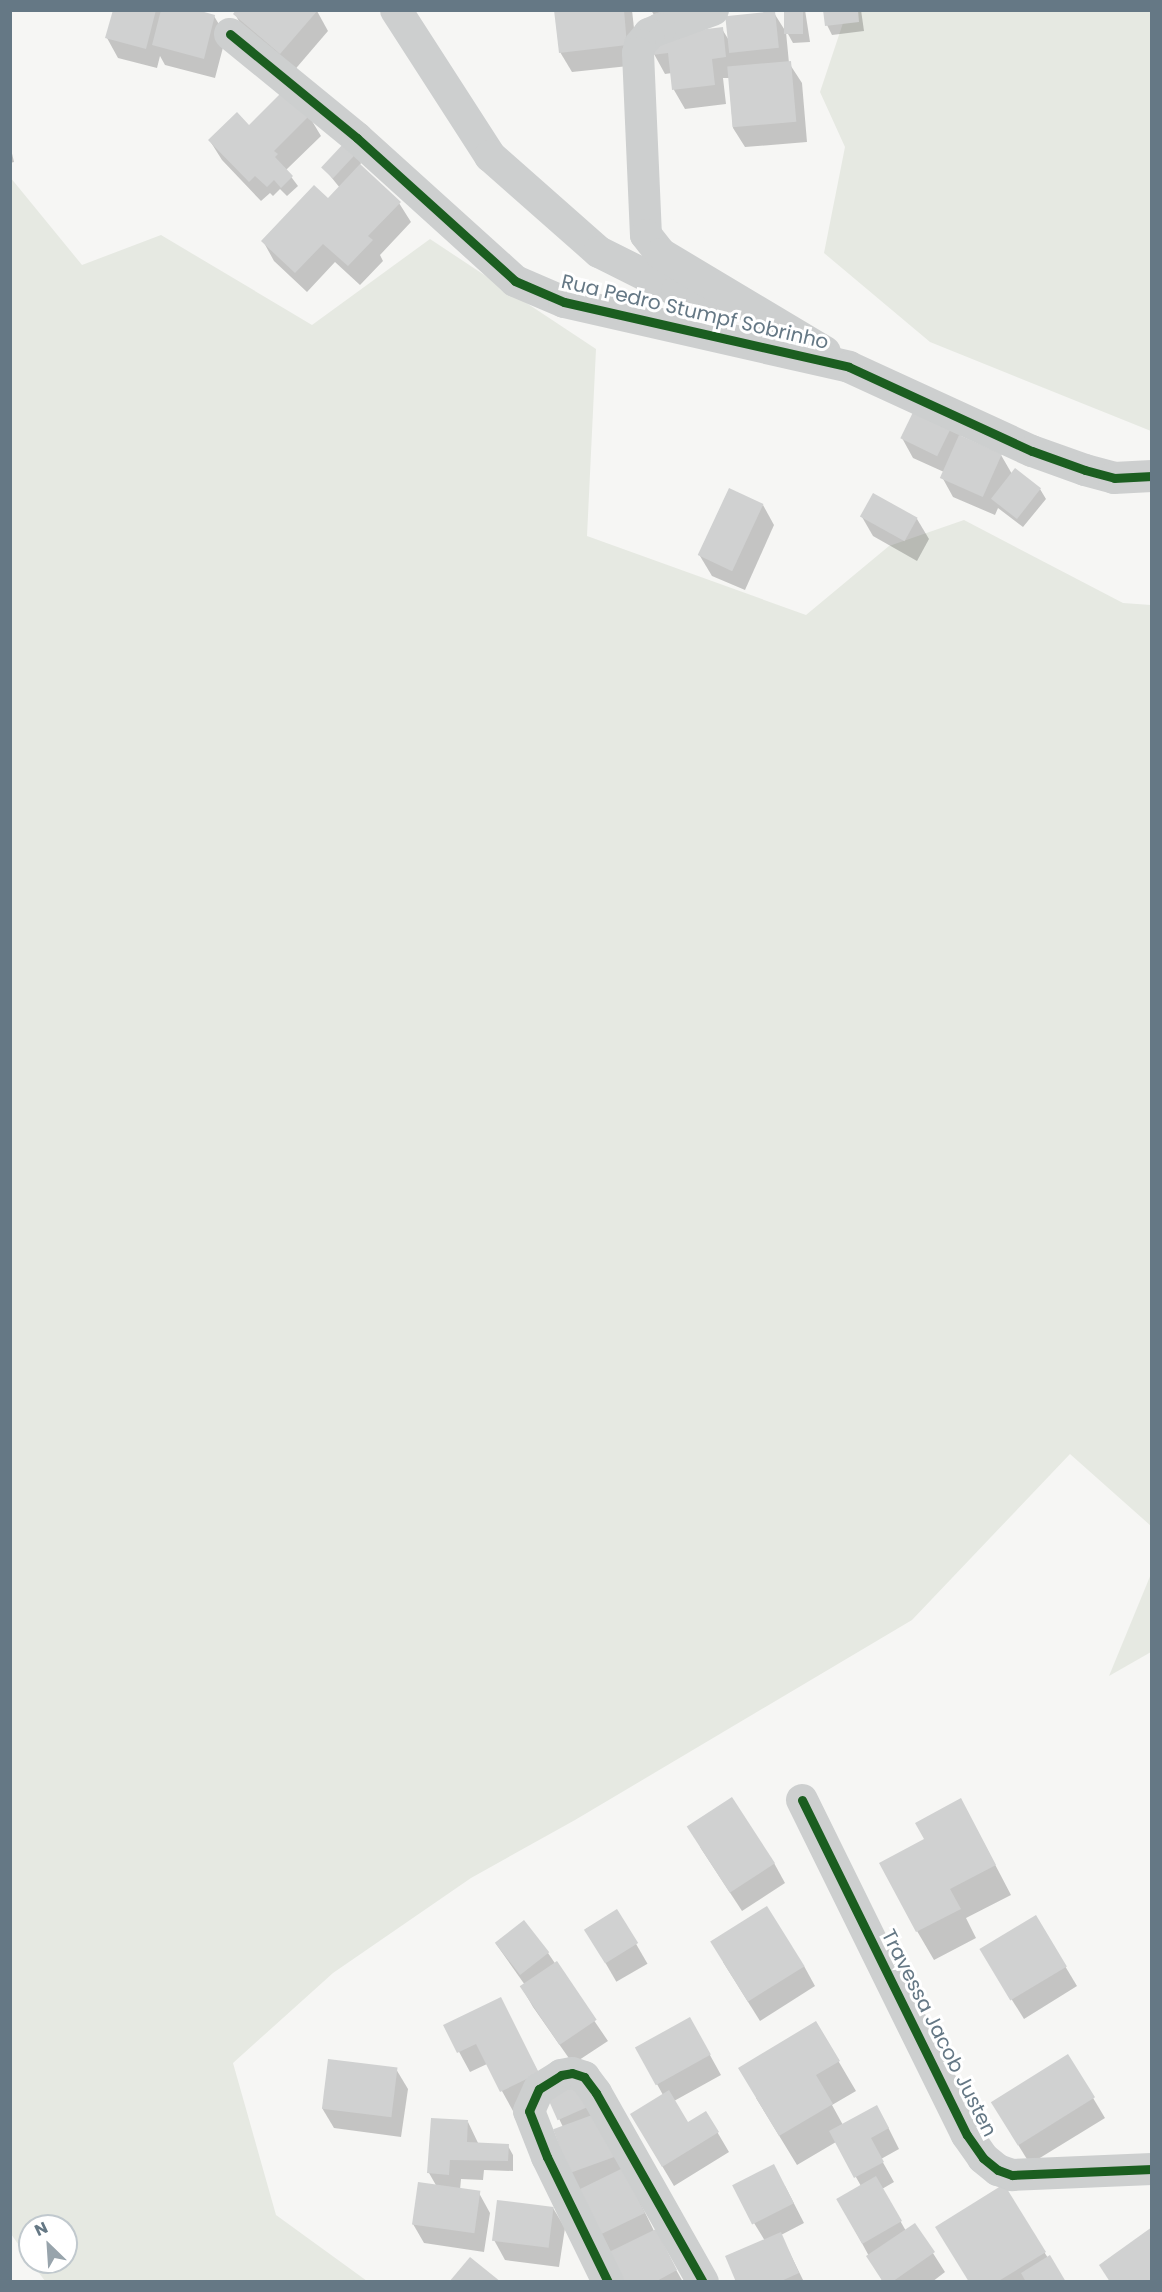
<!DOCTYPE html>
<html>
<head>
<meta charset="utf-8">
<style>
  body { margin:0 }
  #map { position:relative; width:1162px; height:2292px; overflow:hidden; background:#f6f6f4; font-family:Poppins,sans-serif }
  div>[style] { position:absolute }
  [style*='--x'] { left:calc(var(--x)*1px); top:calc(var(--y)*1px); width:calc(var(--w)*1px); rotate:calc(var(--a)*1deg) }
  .green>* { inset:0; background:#e6e9e2 }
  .shadow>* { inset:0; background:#0003; transform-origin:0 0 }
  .building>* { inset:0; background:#d0d1d1; transform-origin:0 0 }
  .street>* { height:32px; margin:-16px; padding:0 16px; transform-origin:16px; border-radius:16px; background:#cdcfcf }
  .cycleway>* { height:9px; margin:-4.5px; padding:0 4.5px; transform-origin:4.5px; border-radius:4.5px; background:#1b5e20 }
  span { translate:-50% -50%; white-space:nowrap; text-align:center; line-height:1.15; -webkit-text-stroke:6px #fff; paint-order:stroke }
  .street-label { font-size:20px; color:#657885 }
  .frame { position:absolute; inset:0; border:12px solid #657885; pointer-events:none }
  .north { position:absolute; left:18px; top:2214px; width:60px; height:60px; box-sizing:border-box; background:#fff; border:2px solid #c1c9ce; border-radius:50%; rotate:335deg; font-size:16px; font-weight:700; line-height:24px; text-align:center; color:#657885 }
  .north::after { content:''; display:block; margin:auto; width:21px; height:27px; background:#98a4ac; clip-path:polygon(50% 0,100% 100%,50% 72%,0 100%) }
</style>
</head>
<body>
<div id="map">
  <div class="green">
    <i style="clip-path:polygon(847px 11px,1151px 11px,1151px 431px,930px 342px,824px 253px,845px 147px,820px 92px)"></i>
    <i style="clip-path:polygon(10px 177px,82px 265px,161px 235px,312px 325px,430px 239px,596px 349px,587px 536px,806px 615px,889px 546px,964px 520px,1123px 603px,1151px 605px,1151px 1526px,1070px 1454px,912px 1620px,575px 1820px,471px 1878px,333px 1973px,233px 2063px,276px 2215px,367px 2281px,45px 2281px,31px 2262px,66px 2262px,66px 2226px,30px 2226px,30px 2261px,11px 2234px)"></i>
    <i style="clip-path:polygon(1151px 1574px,1151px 1652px,1109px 1676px)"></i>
  </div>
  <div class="shadow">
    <i style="clip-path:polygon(114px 10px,191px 10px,214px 16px,226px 36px,215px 78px,165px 65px,160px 56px,157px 68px,118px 58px,107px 38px)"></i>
    <i style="clip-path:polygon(556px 10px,632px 10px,638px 65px,572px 72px,560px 52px)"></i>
    <i style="clip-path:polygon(651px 10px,701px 10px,657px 20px)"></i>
    <i style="clip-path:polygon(785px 10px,805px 10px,810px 42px,793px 43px,788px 34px)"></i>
    <i style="clip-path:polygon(825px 10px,861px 10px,864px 31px,832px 35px,827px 25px)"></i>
    <i style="clip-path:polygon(317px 11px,328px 31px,292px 73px,246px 34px,235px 14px)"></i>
    <i style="clip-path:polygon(774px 13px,786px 32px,789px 63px,802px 83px,807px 142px,745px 147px,733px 128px,729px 78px,723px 78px,726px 104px,685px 109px,674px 90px,672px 73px,665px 74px,654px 54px,722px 29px,730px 42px)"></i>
    <i style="clip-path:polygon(309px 116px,321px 136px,286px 170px,298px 186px,287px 196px,280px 189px,273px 196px,270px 193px,261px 201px,222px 160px,210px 141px,249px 127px)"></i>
    <i style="clip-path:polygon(10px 145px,14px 162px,10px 163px)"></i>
    <i style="clip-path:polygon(356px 154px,361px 163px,360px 165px,399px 203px,411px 222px,380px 255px,383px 261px,360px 285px,335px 262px,307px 292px,274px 261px,263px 241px,328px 200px,340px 188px,323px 167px)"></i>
    <i style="clip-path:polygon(953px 423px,962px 438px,1001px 455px,1012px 474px,1015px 470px,1040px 489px,1046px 499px,1023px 527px,998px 508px,995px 515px,953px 497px,942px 477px,944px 472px,913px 458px,902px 438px)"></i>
    <i style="clip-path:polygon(763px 505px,774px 525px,745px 590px,712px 576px,700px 556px)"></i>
    <i style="clip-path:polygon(862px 517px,917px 519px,929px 539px,917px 561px,873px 536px)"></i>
    <i style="clip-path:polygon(977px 1830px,1011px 1895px,966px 1918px,976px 1938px,934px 1960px,917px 1931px)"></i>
    <i style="clip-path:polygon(700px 1847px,774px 1863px,785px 1883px,742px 1911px)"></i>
    <i style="left:617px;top:1911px;width:61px;height:36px;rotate:60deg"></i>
    <i style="clip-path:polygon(496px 1944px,548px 1953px,608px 2041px,573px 2064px,533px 2007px,522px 1988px,525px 1985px)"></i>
    <i style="clip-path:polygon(723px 1962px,804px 1966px,815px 1986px,760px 2021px)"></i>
    <i style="clip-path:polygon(1065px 1966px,1077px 1986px,1024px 2019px,993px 1970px)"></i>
    <i style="clip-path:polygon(500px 1999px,549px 2093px,580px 2079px,654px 2231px,683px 2282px,626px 2282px,570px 2173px,563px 2127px,547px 2094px,513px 2111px,487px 2064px,470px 2072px,445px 2026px)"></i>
    <i style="clip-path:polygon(690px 2019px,721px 2075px,674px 2101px,688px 2124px,706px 2113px,729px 2152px,674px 2186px,643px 2134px,663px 2095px,637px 2048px)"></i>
    <i style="clip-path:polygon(816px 2023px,856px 2091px,832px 2105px,843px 2125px,888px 2127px,899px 2149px,881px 2159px,894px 2182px,882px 2189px,906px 2231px,915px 2225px,945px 2272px,932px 2282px,883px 2282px,838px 2199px,861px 2186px,836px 2142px,797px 2165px,756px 2098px)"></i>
    <i style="clip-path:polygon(1068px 2056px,1105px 2118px,1030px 2164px,1004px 2122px)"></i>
    <i style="clip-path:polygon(396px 2069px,408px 2089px,401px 2137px,334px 2128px,322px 2108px)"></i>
    <i style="clip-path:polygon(468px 2122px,479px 2145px,508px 2146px,513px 2155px,513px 2171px,484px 2170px,483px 2180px,461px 2179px,460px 2190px,479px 2193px,490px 2213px,484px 2252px,424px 2243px,413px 2224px,437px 2187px,429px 2173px)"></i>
    <i style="clip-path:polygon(785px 2186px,804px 2223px,781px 2235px,804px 2282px,737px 2282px,765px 2241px,754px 2223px)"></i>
    <i style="clip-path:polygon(1003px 2187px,1048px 2258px,1064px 2282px,970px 2282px)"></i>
    <i style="clip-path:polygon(553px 2208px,565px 2228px,559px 2267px,505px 2260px,494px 2240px)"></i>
  </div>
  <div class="building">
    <i style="clip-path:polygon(113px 10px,156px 10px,146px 49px,105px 38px)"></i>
    <i style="clip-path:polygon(161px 10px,197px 10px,215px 15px,204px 59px,152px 45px)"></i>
    <i style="clip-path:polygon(236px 10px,318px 10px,280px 54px,233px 14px)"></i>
    <i style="clip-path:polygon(554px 10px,624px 10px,627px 45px,559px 53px)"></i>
    <i style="left:784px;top:10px;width:19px;height:24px"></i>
    <i style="clip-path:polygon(823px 10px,858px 10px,859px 22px,825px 26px)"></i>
    <i style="left:775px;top:11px;width:37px;height:50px;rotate:84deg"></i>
    <i style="clip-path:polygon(723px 27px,726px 57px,712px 59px,715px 85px,672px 90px,668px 53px,652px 55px,650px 36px)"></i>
    <i style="left:791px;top:61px;width:61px;height:64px;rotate:85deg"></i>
    <i style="clip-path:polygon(285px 89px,310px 115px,274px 151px,278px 154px,275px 157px,293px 176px,281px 188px,274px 180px,267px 187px,255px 176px,249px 182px,208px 140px,237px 112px,249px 125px)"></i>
    <i style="left:345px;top:142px;width:16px;height:35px;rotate:43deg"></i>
    <i style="clip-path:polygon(360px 164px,401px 202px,368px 236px,373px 240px,348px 266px,323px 244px,295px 273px,261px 241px,314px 185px,328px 198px)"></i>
    <i style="left:917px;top:404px;width:41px;height:38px;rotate:26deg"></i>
    <i style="left:959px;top:435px;width:47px;height:47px;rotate:24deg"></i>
    <i style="left:1015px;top:468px;width:33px;height:39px;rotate:38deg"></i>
    <i style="left:729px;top:488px;width:38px;height:74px;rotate:25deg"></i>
    <i style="left:873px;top:493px;width:51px;height:27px;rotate:29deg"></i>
    <i style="left:732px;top:1797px;width:79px;height:54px;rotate:57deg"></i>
    <i style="clip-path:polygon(961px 1798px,996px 1865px,950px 1889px,961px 1909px,916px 1932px,879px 1863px,924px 1839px,915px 1823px)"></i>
    <i style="left:767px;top:1906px;width:71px;height:67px;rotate:58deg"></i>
    <i style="left:617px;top:1909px;width:40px;height:39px;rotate:58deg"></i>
    <i style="left:1036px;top:1915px;width:60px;height:66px;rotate:59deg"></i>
    <i style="left:524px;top:1920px;width:41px;height:37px;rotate:52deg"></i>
    <i style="left:557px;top:1961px;width:71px;height:45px;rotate:56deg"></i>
    <i style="clip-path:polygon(501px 1997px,539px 2073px,500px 2092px,476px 2044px,457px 2053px,443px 2025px)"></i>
    <i style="left:690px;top:2017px;width:43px;height:63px;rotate:61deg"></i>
    <i style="clip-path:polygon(816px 2021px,840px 2061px,816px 2075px,833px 2104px,779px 2136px,738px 2068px)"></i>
    <i style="left:1068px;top:2054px;width:51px;height:91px;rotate:58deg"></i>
    <i style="left:328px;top:2059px;width:70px;height:50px;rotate:7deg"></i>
    <i style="left:581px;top:2077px;width:30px;height:39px;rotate:66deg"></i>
    <i style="clip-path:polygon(669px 2090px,688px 2122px,706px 2111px,719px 2132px,662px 2167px,630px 2114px)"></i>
    <i style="clip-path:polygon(877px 2105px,889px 2128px,871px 2138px,884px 2162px,854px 2178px,829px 2131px)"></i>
    <i style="left:603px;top:2111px;width:47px;height:53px;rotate:70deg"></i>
    <i style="clip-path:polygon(431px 2118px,468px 2120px,467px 2142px,509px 2144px,508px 2161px,450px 2160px,449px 2175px,427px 2173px)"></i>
    <i style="left:774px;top:2164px;width:44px;height:47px;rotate:63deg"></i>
    <i style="left:623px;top:2168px;width:50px;height:50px;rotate:64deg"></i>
    <i style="left:876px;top:2176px;width:52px;height:46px;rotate:60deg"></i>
    <i style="left:418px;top:2182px;width:63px;height:43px;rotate:8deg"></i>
    <i style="clip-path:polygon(1004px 2184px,1046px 2252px,997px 2282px,969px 2282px,935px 2227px)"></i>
    <i style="left:497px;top:2200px;width:57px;height:41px;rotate:7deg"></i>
    <i style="clip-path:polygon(915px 2223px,935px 2252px,892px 2282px,883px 2282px,866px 2256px)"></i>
    <i style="clip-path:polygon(1152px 2227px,1152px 2282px,1110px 2282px,1099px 2265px)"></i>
    <i style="clip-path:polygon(656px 2229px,677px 2270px,655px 2282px,624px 2282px,609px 2252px)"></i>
    <i style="clip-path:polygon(781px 2232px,799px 2273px,779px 2282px,736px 2282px,725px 2256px)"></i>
    <i style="clip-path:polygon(1050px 2255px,1066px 2282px,1026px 2282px,1021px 2273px)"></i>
    <i style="clip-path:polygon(470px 2257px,501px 2282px,449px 2282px)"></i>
  </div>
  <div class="street">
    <i style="--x:396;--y:10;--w:174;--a:57.2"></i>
    <i style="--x:490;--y:156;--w:145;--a:41.4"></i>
    <i style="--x:599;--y:252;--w:87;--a:26.6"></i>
    <i style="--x:677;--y:291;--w:50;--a:12.7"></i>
    <i style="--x:713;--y:10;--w:56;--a:160.3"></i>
    <i style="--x:660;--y:29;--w:12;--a:156"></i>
    <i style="--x:649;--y:34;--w:14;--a:129"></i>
    <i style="--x:640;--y:45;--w:8;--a:104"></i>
    <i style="--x:638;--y:53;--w:182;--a:87.5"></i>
    <i style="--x:646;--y:235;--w:24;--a:52"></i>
    <i style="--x:661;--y:254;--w:191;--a:30.9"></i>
    <i style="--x:230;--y:34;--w:164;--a:39.3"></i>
    <i style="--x:357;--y:138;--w:213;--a:42.1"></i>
    <i style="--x:515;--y:281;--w:53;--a:23.2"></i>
    <i style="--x:564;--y:302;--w:292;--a:12.8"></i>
    <i style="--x:849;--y:367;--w:201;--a:24.7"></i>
    <i style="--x:1032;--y:451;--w:56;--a:19.7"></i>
    <i style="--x:1085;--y:470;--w:30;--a:15"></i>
    <i style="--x:1114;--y:478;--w:38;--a:-3"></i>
    <i style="--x:802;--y:1800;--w:373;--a:63.8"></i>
    <i style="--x:967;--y:2135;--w:28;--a:55"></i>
    <i style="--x:983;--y:2158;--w:19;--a:39"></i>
    <i style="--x:998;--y:2170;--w:15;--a:20"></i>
    <i style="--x:1012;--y:2175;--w:140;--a:-2.5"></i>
    <i style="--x:608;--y:2282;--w:139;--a:-116"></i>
    <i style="--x:547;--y:2157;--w:49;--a:-111.4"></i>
    <i style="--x:529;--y:2111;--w:24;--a:-66"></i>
    <i style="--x:539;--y:2089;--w:26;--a:-32"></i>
    <i style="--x:561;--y:2075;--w:11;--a:-10"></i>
    <i style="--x:572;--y:2073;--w:13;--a:18"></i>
    <i style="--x:584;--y:2077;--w:20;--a:53"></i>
    <i style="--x:596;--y:2093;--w:217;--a:60.5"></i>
  </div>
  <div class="cycleway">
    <i style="--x:230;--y:34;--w:164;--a:39.3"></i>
    <i style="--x:357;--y:138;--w:213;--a:42.1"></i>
    <i style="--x:515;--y:281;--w:53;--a:23.2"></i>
    <i style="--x:564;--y:302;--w:292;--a:12.8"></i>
    <i style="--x:849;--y:367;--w:201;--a:24.7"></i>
    <i style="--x:1032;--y:451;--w:56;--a:19.7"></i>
    <i style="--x:1085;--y:470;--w:30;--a:15"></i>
    <i style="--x:1114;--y:478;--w:38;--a:-3"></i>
    <i style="--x:802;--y:1800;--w:373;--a:63.8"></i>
    <i style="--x:967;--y:2135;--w:28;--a:55"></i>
    <i style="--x:983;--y:2158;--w:19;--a:39"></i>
    <i style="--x:998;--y:2170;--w:15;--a:20"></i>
    <i style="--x:1012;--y:2175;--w:140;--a:-2.5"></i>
    <i style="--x:608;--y:2282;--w:139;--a:-116"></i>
    <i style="--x:547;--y:2157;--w:49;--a:-111.4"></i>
    <i style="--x:529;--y:2111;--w:24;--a:-66"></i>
    <i style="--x:539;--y:2089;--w:26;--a:-32"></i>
    <i style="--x:561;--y:2075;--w:11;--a:-10"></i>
    <i style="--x:572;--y:2073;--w:13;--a:18"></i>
    <i style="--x:584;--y:2077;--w:20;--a:53"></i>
    <i style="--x:596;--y:2093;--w:217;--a:60.5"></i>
  </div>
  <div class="street-label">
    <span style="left:695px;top:312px;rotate:13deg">Rua Pedro Stumpf Sobrinho</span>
    <span style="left:939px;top:2033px;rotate:63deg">Travessa Jacob Justen</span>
  </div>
  <div class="frame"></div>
  <div class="north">N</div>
</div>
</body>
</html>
